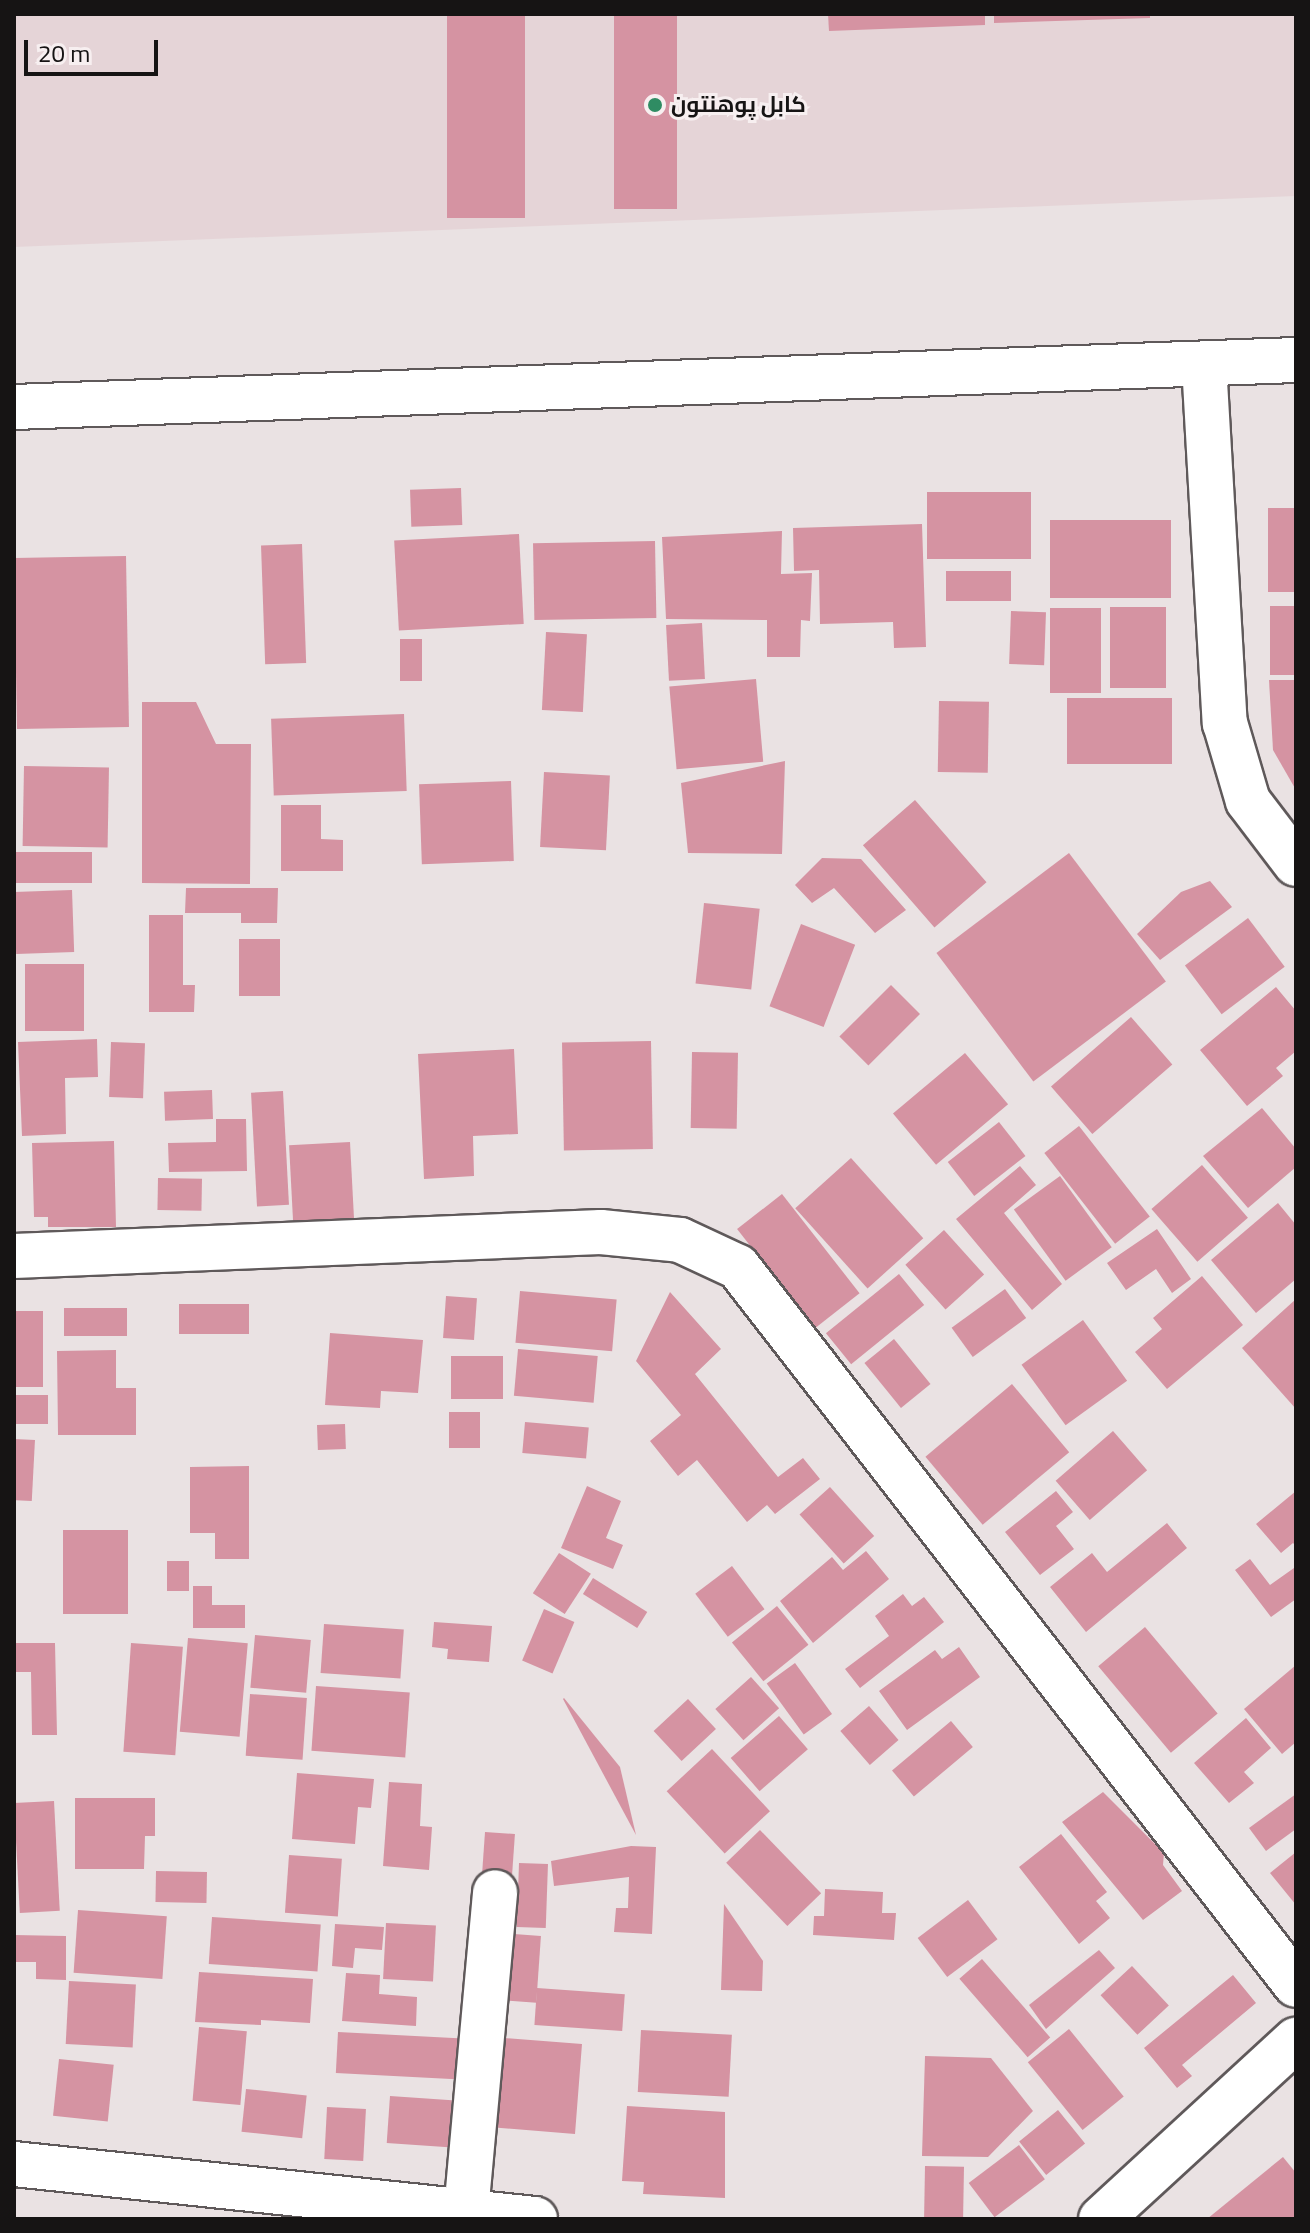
<!DOCTYPE html>
<html>
<head>
<meta charset="utf-8">
<style>
  body { margin:0 }
  #map { position:relative; width:1310px; height:2233px; overflow:hidden; background:#eae2e3; font-family:Georgia,Cairo,serif }
  div>[style] { position:absolute }
  [style*='--x'] { left:calc(var(--x)*1px); top:calc(var(--y)*1px); width:calc(var(--w)*1px); rotate:calc(var(--a)*1deg) }
  .built>* { inset:0; background:#e5d4d7 }
  .building>* { inset:0; background:#d593a2; transform-origin:0 0 }
  .roads { filter:drop-shadow(2px 0 #5f595a) drop-shadow(-2px 0 #5f595a) drop-shadow(0 2px #5f595a) drop-shadow(0 -2px #5f595a) }
  .street>* { height:44px; margin:-22px; padding:0 22px; transform-origin:22px; border-radius:22px; background:#fff }
  .secondary>* { height:44px; margin:-22px; padding:0 22px; transform-origin:22px; border-radius:22px; background:#fff }
  .dots>* { width:22px; height:22px; translate:-50% -50%; box-sizing:border-box; border:4px solid #f7eff0; border-radius:50% }
  span { translate:-50% -50%; white-space:nowrap; text-align:center; line-height:1.15; -webkit-text-stroke:6px #f7eff0; paint-order:stroke }
  .poi-label { font-size:22px; color:#161414; font-weight:700 }
  .left { translate:0 -50%; text-align:left }
  .frame { position:absolute; inset:0; border:16px solid #161414; pointer-events:none }
  .scale { position:absolute; left:24px; top:40px; width:134px; height:36px; box-sizing:border-box; border:4px solid #161414; border-top:0; padding-left:10px; font-size:24px; line-height:28px; white-space:nowrap; color:#161414; -webkit-text-stroke:6px #f7eff0; paint-order:stroke }
</style>
</head>
<body>
<div id="map">
  <div class="built">
    <i style="clip-path:polygon(14px 14px,1296px 14px,1296px 196px,14px 247px)"></i>
  </div>
  <div class="building">
    <i style="left:447px;top:14px;width:78px;height:204px"></i>
    <i style="left:614px;top:14px;width:63px;height:195px"></i>
    <i style="clip-path:polygon(828px 14px,985px 14px,985px 25px,829px 31px)"></i>
    <i style="clip-path:polygon(994px 14px,1150px 14px,1150px 18px,994px 23px)"></i>
    <i style="left:461px;top:488px;width:37px;height:51px;rotate:88deg"></i>
    <i style="left:927px;top:492px;width:104px;height:67px"></i>
    <i style="left:1268px;top:508px;width:28px;height:84px"></i>
    <i style="left:1050px;top:520px;width:121px;height:78px"></i>
    <i style="clip-path:polygon(922px 524px,926px 647px,894px 648px,893px 622px,820px 624px,819px 570px,794px 571px,793px 528px)"></i>
    <i style="clip-path:polygon(782px 531px,781px 574px,812px 573px,810px 621px,801px 620px,800px 657px,767px 657px,767px 620px,666px 619px,662px 537px)"></i>
    <i style="left:519px;top:534px;width:90px;height:125px;rotate:87deg"></i>
    <i style="left:655px;top:541px;width:77px;height:122px;rotate:89deg"></i>
    <i style="left:302px;top:544px;width:119px;height:41px;rotate:88deg"></i>
    <i style="left:126px;top:556px;width:171px;height:112px;rotate:89deg"></i>
    <i style="left:946px;top:571px;width:65px;height:30px"></i>
    <i style="left:1270px;top:606px;width:26px;height:69px"></i>
    <i style="left:1166px;top:607px;width:81px;height:56px;rotate:90deg"></i>
    <i style="left:1050px;top:608px;width:51px;height:85px"></i>
    <i style="left:1011px;top:611px;width:35px;height:53px;rotate:2deg"></i>
    <i style="left:702px;top:623px;width:56px;height:36px;rotate:87deg"></i>
    <i style="left:546px;top:632px;width:41px;height:78px;rotate:3deg"></i>
    <i style="left:400px;top:639px;width:22px;height:42px"></i>
    <i style="left:756px;top:679px;width:83px;height:87px;rotate:85deg"></i>
    <i style="clip-path:polygon(1269px 680px,1296px 680px,1296px 790px,1273px 750px)"></i>
    <i style="left:1067px;top:698px;width:105px;height:66px"></i>
    <i style="left:939px;top:701px;width:50px;height:71px;rotate:1deg"></i>
    <i style="clip-path:polygon(142px 702px,196px 702px,216px 744px,251px 744px,250px 884px,142px 883px)"></i>
    <i style="left:404px;top:714px;width:77px;height:133px;rotate:88deg"></i>
    <i style="clip-path:polygon(785px 761px,782px 854px,688px 853px,681px 783px)"></i>
    <i style="left:24px;top:766px;width:85px;height:80px;rotate:1deg"></i>
    <i style="left:544px;top:772px;width:66px;height:75px;rotate:3deg"></i>
    <i style="left:511px;top:781px;width:80px;height:92px;rotate:88deg"></i>
    <i style="left:915px;top:800px;width:109px;height:69px;rotate:49deg"></i>
    <i style="clip-path:polygon(281px 805px,321px 805px,321px 839px,343px 840px,343px 871px,281px 871px)"></i>
    <i style="left:92px;top:852px;width:31px;height:78px;rotate:90deg"></i>
    <i style="left:1069px;top:853px;width:161px;height:166px;rotate:53deg"></i>
    <i style="clip-path:polygon(822px 858px,861px 859px,906px 910px,875px 933px,834px 888px,812px 903px,795px 885px)"></i>
    <i style="clip-path:polygon(1210px 881px,1232px 907px,1160px 960px,1137px 934px,1181px 892px)"></i>
    <i style="clip-path:polygon(186px 888px,278px 888px,277px 923px,241px 923px,241px 913px,185px 913px)"></i>
    <i style="left:72px;top:890px;width:62px;height:58px;rotate:88deg"></i>
    <i style="left:704px;top:903px;width:56px;height:81px;rotate:6deg"></i>
    <i style="clip-path:polygon(149px 915px,183px 915px,183px 985px,195px 985px,194px 1012px,149px 1012px)"></i>
    <i style="left:1248px;top:918px;width:61px;height:79px;rotate:53deg"></i>
    <i style="left:801px;top:924px;width:58px;height:88px;rotate:21deg"></i>
    <i style="left:239px;top:939px;width:41px;height:57px"></i>
    <i style="left:25px;top:964px;width:59px;height:67px"></i>
    <i style="left:891px;top:985px;width:41px;height:73px;rotate:45deg"></i>
    <i style="clip-path:polygon(1276px 987px,1296px 1011px,1296px 1051px,1276px 1068px,1283px 1076px,1247px 1106px,1200px 1050px)"></i>
    <i style="left:1131px;top:1017px;width:63px;height:106px;rotate:49deg"></i>
    <i style="clip-path:polygon(97px 1039px,98px 1077px,65px 1078px,66px 1134px,22px 1136px,18px 1042px)"></i>
    <i style="left:651px;top:1041px;width:108px;height:89px;rotate:89deg"></i>
    <i style="left:111px;top:1042px;width:34px;height:55px;rotate:2deg"></i>
    <i style="clip-path:polygon(514px 1049px,518px 1134px,473px 1136px,474px 1176px,424px 1179px,418px 1054px)"></i>
    <i style="left:692px;top:1052px;width:46px;height:76px;rotate:1deg"></i>
    <i style="left:965px;top:1053px;width:67px;height:94px;rotate:50deg"></i>
    <i style="left:212px;top:1090px;width:29px;height:48px;rotate:88deg"></i>
    <i style="left:283px;top:1091px;width:114px;height:32px;rotate:87deg"></i>
    <i style="clip-path:polygon(1262px 1108px,1296px 1149px,1296px 1167px,1248px 1208px,1203px 1156px)"></i>
    <i style="clip-path:polygon(216px 1119px,246px 1119px,247px 1171px,169px 1172px,168px 1143px,216px 1142px)"></i>
    <i style="left:999px;top:1122px;width:43px;height:65px;rotate:52deg"></i>
    <i style="left:1079px;top:1126px;width:115px;height:44px;rotate:52deg"></i>
    <i style="clip-path:polygon(114px 1141px,116px 1227px,48px 1227px,48px 1217px,34px 1217px,32px 1143px)"></i>
    <i style="left:350px;top:1142px;width:81px;height:61px;rotate:87deg"></i>
    <i style="left:851px;top:1158px;width:108px;height:75px;rotate:48deg"></i>
    <i style="left:1202px;top:1165px;width:70px;height:67px;rotate:49deg"></i>
    <i style="clip-path:polygon(1020px 1166px,1036px 1185px,1004px 1213px,1062px 1284px,1032px 1310px,956px 1219px)"></i>
    <i style="left:1060px;top:1176px;width:88px;height:57px;rotate:54deg"></i>
    <i style="left:158px;top:1178px;width:44px;height:32px;rotate:1deg"></i>
    <i style="left:782px;top:1194px;width:126px;height:57px;rotate:52deg"></i>
    <i style="clip-path:polygon(1278px 1203px,1296px 1225px,1296px 1279px,1256px 1313px,1211px 1260px)"></i>
    <i style="clip-path:polygon(1157px 1229px,1191px 1279px,1172px 1293px,1156px 1269px,1126px 1290px,1107px 1263px)"></i>
    <i style="left:944px;top:1230px;width:60px;height:52px;rotate:48deg"></i>
    <i style="left:899px;top:1274px;width:40px;height:94px;rotate:51deg"></i>
    <i style="clip-path:polygon(1202px 1276px,1243px 1325px,1167px 1389px,1135px 1352px,1162px 1329px,1153px 1318px)"></i>
    <i style="left:1005px;top:1289px;width:36px;height:66px;rotate:54deg"></i>
    <i style="left:520px;top:1291px;width:97px;height:52px;rotate:5deg"></i>
    <i style="clip-path:polygon(670px 1292px,721px 1349px,695px 1374px,778px 1477px,803px 1458px,820px 1479px,775px 1514px,767px 1505px,747px 1522px,697px 1460px,678px 1476px,650px 1441px,681px 1415px,636px 1361px)"></i>
    <i style="left:446px;top:1296px;width:31px;height:42px;rotate:4deg"></i>
    <i style="clip-path:polygon(1296px 1299px,1296px 1409px,1242px 1348px)"></i>
    <i style="left:179px;top:1304px;width:70px;height:30px"></i>
    <i style="left:64px;top:1308px;width:63px;height:28px"></i>
    <i style="left:14px;top:1311px;width:29px;height:76px"></i>
    <i style="left:1083px;top:1320px;width:75px;height:76px;rotate:54deg"></i>
    <i style="clip-path:polygon(330px 1333px,423px 1340px,418px 1393px,381px 1391px,380px 1408px,325px 1405px)"></i>
    <i style="left:894px;top:1339px;width:58px;height:38px;rotate:51deg"></i>
    <i style="left:518px;top:1349px;width:80px;height:47px;rotate:5deg"></i>
    <i style="clip-path:polygon(116px 1350px,116px 1388px,136px 1388px,136px 1435px,58px 1435px,57px 1351px)"></i>
    <i style="left:451px;top:1356px;width:52px;height:43px"></i>
    <i style="left:1012px;top:1384px;width:89px;height:113px;rotate:50deg"></i>
    <i style="left:14px;top:1395px;width:34px;height:29px"></i>
    <i style="left:449px;top:1412px;width:31px;height:36px"></i>
    <i style="left:525px;top:1422px;width:64px;height:31px;rotate:5deg"></i>
    <i style="left:345px;top:1424px;width:25px;height:28px;rotate:88deg"></i>
    <i style="left:1113px;top:1431px;width:52px;height:76px;rotate:49deg"></i>
    <i style="left:14px;top:1439px;width:21px;height:61px;rotate:3deg"></i>
    <i style="clip-path:polygon(249px 1466px,249px 1559px,215px 1559px,215px 1533px,190px 1533px,190px 1467px)"></i>
    <i style="clip-path:polygon(587px 1486px,621px 1501px,606px 1538px,623px 1545px,613px 1569px,561px 1548px)"></i>
    <i style="left:830px;top:1487px;width:66px;height:41px;rotate:48deg"></i>
    <i style="clip-path:polygon(1056px 1491px,1073px 1512px,1056px 1526px,1074px 1549px,1040px 1575px,1005px 1532px)"></i>
    <i style="clip-path:polygon(1296px 1491px,1296px 1546px,1293px 1543px,1281px 1553px,1256px 1524px)"></i>
    <i style="clip-path:polygon(1167px 1523px,1187px 1548px,1086px 1632px,1050px 1587px,1092px 1553px,1107px 1572px)"></i>
    <i style="left:128px;top:1530px;width:84px;height:65px;rotate:90deg"></i>
    <i style="clip-path:polygon(866px 1551px,889px 1579px,813px 1643px,780px 1601px,832px 1557px,843px 1570px)"></i>
    <i style="left:559px;top:1553px;width:38px;height:48px;rotate:33deg"></i>
    <i style="clip-path:polygon(1250px 1559px,1270px 1585px,1294px 1568px,1296px 1570px,1296px 1599px,1271px 1617px,1235px 1570px)"></i>
    <i style="left:167px;top:1561px;width:22px;height:30px"></i>
    <i style="left:732px;top:1566px;width:54px;height:46px;rotate:53deg"></i>
    <i style="left:593px;top:1578px;width:64px;height:19px;rotate:32deg"></i>
    <i style="clip-path:polygon(193px 1586px,212px 1586px,212px 1605px,245px 1605px,245px 1628px,193px 1628px)"></i>
    <i style="clip-path:polygon(903px 1594px,912px 1606px,924px 1597px,944px 1622px,860px 1688px,845px 1669px,889px 1636px,875px 1616px)"></i>
    <i style="left:777px;top:1606px;width:50px;height:58px;rotate:51deg"></i>
    <i style="left:544px;top:1609px;width:33px;height:56px;rotate:23deg"></i>
    <i style="clip-path:polygon(434px 1622px,492px 1626px,489px 1662px,447px 1659px,448px 1649px,432px 1647px)"></i>
    <i style="left:324px;top:1624px;width:80px;height:49px;rotate:4deg"></i>
    <i style="left:1145px;top:1627px;width:113px;height:61px;rotate:50deg"></i>
    <i style="left:255px;top:1635px;width:56px;height:53px;rotate:5deg"></i>
    <i style="left:188px;top:1638px;width:60px;height:94px;rotate:5deg"></i>
    <i style="clip-path:polygon(14px 1643px,55px 1643px,57px 1735px,32px 1735px,31px 1672px,14px 1672px)"></i>
    <i style="left:131px;top:1643px;width:52px;height:109px;rotate:4deg"></i>
    <i style="clip-path:polygon(959px 1647px,980px 1677px,907px 1730px,879px 1691px,935px 1650px,942px 1659px)"></i>
    <i style="left:795px;top:1663px;width:63px;height:35px;rotate:54deg"></i>
    <i style="clip-path:polygon(1296px 1665px,1296px 1742px,1282px 1754px,1244px 1709px)"></i>
    <i style="left:751px;top:1677px;width:42px;height:48px;rotate:48deg"></i>
    <i style="left:316px;top:1686px;width:94px;height:65px;rotate:4deg"></i>
    <i style="left:250px;top:1694px;width:57px;height:62px;rotate:4deg"></i>
    <i style="clip-path:polygon(564px 1698px,620px 1767px,636px 1835px,563px 1699px)"></i>
    <i style="left:688px;top:1699px;width:41px;height:47px;rotate:47deg"></i>
    <i style="left:869px;top:1706px;width:45px;height:38px;rotate:49deg"></i>
    <i style="left:779px;top:1716px;width:44px;height:64px;rotate:49deg"></i>
    <i style="clip-path:polygon(1246px 1718px,1271px 1748px,1244px 1772px,1254px 1783px,1229px 1803px,1194px 1763px)"></i>
    <i style="left:951px;top:1721px;width:34px;height:77px;rotate:50deg"></i>
    <i style="left:712px;top:1749px;width:85px;height:62px;rotate:47deg"></i>
    <i style="clip-path:polygon(297px 1773px,374px 1779px,371px 1808px,358px 1807px,355px 1844px,292px 1839px)"></i>
    <i style="clip-path:polygon(389px 1782px,422px 1784px,420px 1826px,432px 1827px,429px 1870px,383px 1866px)"></i>
    <i style="clip-path:polygon(1103px 1792px,1164px 1853px,1163px 1865px,1182px 1891px,1143px 1920px,1062px 1822px)"></i>
    <i style="clip-path:polygon(1296px 1794px,1296px 1829px,1266px 1851px,1249px 1828px)"></i>
    <i style="clip-path:polygon(75px 1798px,155px 1798px,155px 1836px,145px 1836px,144px 1869px,75px 1869px)"></i>
    <i style="left:54px;top:1801px;width:110px;height:40px;rotate:87deg"></i>
    <i style="left:760px;top:1830px;width:88px;height:47px;rotate:46deg"></i>
    <i style="left:485px;top:1832px;width:30px;height:44px;rotate:4deg"></i>
    <i style="clip-path:polygon(1061px 1834px,1107px 1892px,1096px 1901px,1110px 1918px,1079px 1944px,1019px 1867px)"></i>
    <i style="clip-path:polygon(631px 1846px,656px 1847px,652px 1934px,614px 1932px,616px 1908px,628px 1908px,629px 1877px,554px 1886px,551px 1861px)"></i>
    <i style="clip-path:polygon(1296px 1852px,1296px 1905px,1270px 1873px)"></i>
    <i style="left:289px;top:1855px;width:53px;height:58px;rotate:4deg"></i>
    <i style="left:519px;top:1863px;width:29px;height:64px;rotate:2deg"></i>
    <i style="left:156px;top:1871px;width:51px;height:31px;rotate:1deg"></i>
    <i style="clip-path:polygon(825px 1889px,883px 1892px,882px 1913px,896px 1913px,894px 1940px,813px 1935px,814px 1916px,824px 1916px)"></i>
    <i style="left:968px;top:1900px;width:49px;height:63px;rotate:53deg"></i>
    <i style="clip-path:polygon(724px 1904px,763px 1961px,762px 1991px,721px 1990px)"></i>
    <i style="left:78px;top:1910px;width:89px;height:63px;rotate:4deg"></i>
    <i style="left:212px;top:1917px;width:109px;height:47px;rotate:4deg"></i>
    <i style="left:386px;top:1923px;width:50px;height:56px;rotate:3deg"></i>
    <i style="clip-path:polygon(335px 1924px,384px 1927px,382px 1950px,355px 1948px,353px 1968px,332px 1966px)"></i>
    <i style="left:514px;top:1934px;width:27px;height:67px;rotate:4deg"></i>
    <i style="clip-path:polygon(14px 1935px,66px 1936px,66px 1980px,36px 1979px,36px 1962px,14px 1962px)"></i>
    <i style="clip-path:polygon(1099px 1950px,1115px 1968px,1046px 2029px,1029px 2005px)"></i>
    <i style="left:982px;top:1959px;width:104px;height:30px;rotate:49deg"></i>
    <i style="left:1132px;top:1966px;width:54px;height:43px;rotate:47deg"></i>
    <i style="clip-path:polygon(199px 1972px,313px 1979px,310px 2023px,261px 2020px,261px 2025px,195px 2022px)"></i>
    <i style="clip-path:polygon(346px 1973px,380px 1975px,379px 1994px,417px 1997px,416px 2026px,342px 2021px)"></i>
    <i style="clip-path:polygon(1233px 1975px,1256px 2003px,1182px 2065px,1192px 2076px,1177px 2088px,1144px 2048px)"></i>
    <i style="left:69px;top:1981px;width:67px;height:63px;rotate:3deg"></i>
    <i style="left:537px;top:1988px;width:88px;height:37px;rotate:4deg"></i>
    <i style="left:199px;top:2027px;width:48px;height:74px;rotate:5deg"></i>
    <i style="left:1069px;top:2029px;width:87px;height:53px;rotate:51deg"></i>
    <i style="left:641px;top:2030px;width:91px;height:62px;rotate:3deg"></i>
    <i style="left:338px;top:2032px;width:125px;height:41px;rotate:3deg"></i>
    <i style="clip-path:polygon(504px 2038px,582px 2044px,575px 2134px,489px 2127px,492px 2087px,500px 2088px)"></i>
    <i style="clip-path:polygon(925px 2056px,991px 2058px,1033px 2111px,988px 2157px,922px 2156px)"></i>
    <i style="left:59px;top:2059px;width:55px;height:57px;rotate:6deg"></i>
    <i style="left:246px;top:2089px;width:61px;height:43px;rotate:6deg"></i>
    <i style="left:390px;top:2096px;width:62px;height:47px;rotate:4deg"></i>
    <i style="clip-path:polygon(627px 2106px,725px 2112px,725px 2198px,643px 2194px,644px 2182px,622px 2181px)"></i>
    <i style="left:327px;top:2107px;width:39px;height:52px;rotate:3deg"></i>
    <i style="left:1058px;top:2110px;width:43px;height:50px;rotate:51deg"></i>
    <i style="left:1019px;top:2145px;width:43px;height:63px;rotate:53deg"></i>
    <i style="clip-path:polygon(1283px 2157px,1296px 2173px,1296px 2219px,1207px 2219px)"></i>
    <i style="left:925px;top:2166px;width:39px;height:53px;rotate:1deg"></i>
  </div>
  <div class="roads">
    <div class="street">
      <i style="--x:1204;--y:364;--w:360;--a:86.7"></i>
      <i style="--x:1225;--y:723;--w:81;--a:73.6"></i>
      <i style="--x:1248;--y:801;--w:79;--a:52.7"></i>
      <i style="--x:14;--y:1256;--w:587;--a:-2.34"></i>
      <i style="--x:601;--y:1232;--w:79;--a:5.8"></i>
      <i style="--x:680;--y:1240;--w:64;--a:25"></i>
      <i style="--x:738;--y:1267;--w:909;--a:52.15"></i>
      <i style="--x:14;--y:2164;--w:524;--a:6.03"></i>
      <i style="--x:466;--y:2212;--w:321;--a:-84.8"></i>
      <i style="--x:1101;--y:2219;--w:265;--a:-42.6"></i>
    </div>
    <div class="secondary">
      <i style="--x:14;--y:407;--w:1283;--a:-2.1"></i>
    </div>
  </div>
  <div class="dots">
    <i style="left:655px;top:105px;background:#2f8c63"></i>
  </div>
  <div class="poi-label">
    <span class="left" style="left:671px;top:105px">کابل پوهنتون</span>
  </div>
  <div class="frame"></div>
  <div class="scale">20 m</div>
</div>
</body>
</html>
